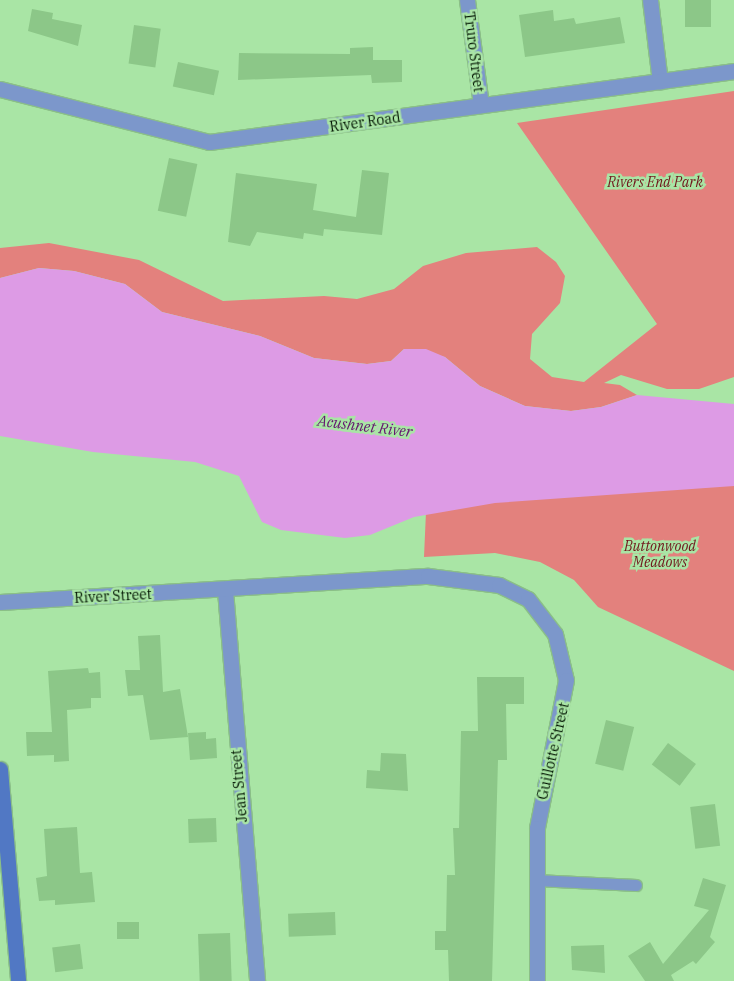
<!DOCTYPE html>
<html>
<head>
<meta charset="utf-8">
<style>
  body { margin:0 }
  #map { position:relative; width:734px; height:981px; overflow:hidden; background:#a9e5a5; font-family:"IBM Plex Serif",serif }
  div>[style] { position:absolute }
  [style*='--x'] { left:calc(var(--x)*1px); top:calc(var(--y)*1px); width:calc(var(--w)*1px); rotate:calc(var(--a)*1deg) }
  .green>* { inset:0; background:#e3817d }
  .water>* { inset:0; background:#dd9be5 }
  .building>* { inset:0; background:#8cc788; transform-origin:0 0 }
  .roads { filter:drop-shadow(1px 0 #8bbf87) drop-shadow(-1px 0 #8bbf87) drop-shadow(0 1px #8bbf87) drop-shadow(0 -1px #8bbf87) }
  .lane>* { height:11px; margin:-5.5px; padding:0 5.5px; transform-origin:5.5px; border-radius:5.5px; background:#7c97cb }
  .street>* { height:15px; margin:-7.5px; padding:0 7.5px; transform-origin:7.5px; border-radius:7.5px; background:#7c97cb }
  .secondary>* { height:15px; margin:-7.5px; padding:0 7.5px; transform-origin:7.5px; border-radius:7.5px; background:#5178c4 }
  span { translate:-50% -50%; white-space:nowrap; text-align:center; line-height:1.15; -webkit-text-stroke:5px #a9e5a5; paint-order:stroke }
  .street-label { font-size:14px; color:#011401 }
  .park-label { font-size:14px; color:#70161c; font-style:italic }
  .water-label { font-size:15px; color:#64156e; font-style:italic }
</style>
</head>
<body>
<div id="map">
  <div class="green">
    <i style="clip-path:polygon(734px 91px,734px 377px,699px 389px,667px 389px,621px 375px,604px 383px,620px 385px,637px 395px,601px 407px,571px 411px,525px 406px,480px 386px,445px 357px,404px 349px,391px 361px,367px 364px,314px 358px,260px 336px,162px 312px,125px 284px,74px 271px,39px 268px,0 278px,0 248px,49px 243px,139px 260px,223px 301px,324px 296px,357px 299px,394px 289px,423px 266px,466px 253px,537px 247px,556px 262px,565px 276px,560px 303px,532px 334px,530px 359px,552px 377px,584px 382px,657px 324px,517px 123px)"></i>
    <i style="clip-path:polygon(734px 474px,734px 671px,598px 607px,574px 580px,540px 562px,495px 553px,424px 557px,427px 489px)"></i>
  </div>
  <div class="water">
    <i style="clip-path:polygon(39px 268px,74px 271px,125px 284px,162px 312px,260px 336px,314px 358px,367px 364px,391px 361px,404px 349px,426px 349px,445px 357px,480px 386px,525px 406px,571px 411px,601px 407px,637px 395px,734px 404px,734px 486px,495px 503px,414px 517px,370px 535px,345px 538px,281px 530px,262px 522px,239px 476px,195px 462px,93px 452px,0 436px,0 278px)"></i>
  </div>
  <div class="building">
    <i style="left:685px;top:0;width:26px;height:27px"></i>
    <i style="clip-path:polygon(32px 9px,53px 13px,52px 19px,82px 25px,78px 46px,28px 31px)"></i>
    <i style="clip-path:polygon(553px 10px,554px 21px,574px 18px,576px 24px,620px 17px,625px 43px,525px 57px,519px 15px)"></i>
    <i style="left:134px;top:25px;width:27px;height:39px;rotate:8deg"></i>
    <i style="clip-path:polygon(373px 47px,373px 60px,402px 60px,402px 82px,372px 83px,371px 75px,238px 80px,239px 53px,350px 54px,350px 48px)"></i>
    <i style="left:178px;top:62px;width:42px;height:25px;rotate:12deg"></i>
    <i style="left:169px;top:158px;width:29px;height:54px;rotate:12deg"></i>
    <i style="clip-path:polygon(362px 170px,389px 173px,382px 235px,324px 229px,323px 236px,304px 233px,303px 239px,257px 232px,250px 246px,228px 242px,236px 173px,317px 184px,313px 210px,356px 217px)"></i>
    <i style="clip-path:polygon(160px 635px,163px 692px,180px 689px,188px 737px,150px 740px,143px 695px,128px 696px,125px 670px,140px 670px,138px 636px)"></i>
    <i style="clip-path:polygon(88px 668px,89px 673px,100px 672px,101px 698px,91px 698px,91px 708px,67px 710px,69px 761px,54px 762px,54px 755px,27px 756px,26px 732px,52px 732px,48px 671px)"></i>
    <i style="clip-path:polygon(477px 677px,524px 677px,524px 704px,506px 704px,507px 760px,498px 760px,492px 981px,449px 981px,448px 950px,435px 950px,435px 931px,446px 931px,447px 875px,455px 875px,453px 828px,459px 828px,461px 731px,478px 731px)"></i>
    <i style="left:606px;top:720px;width:29px;height:45px;rotate:14deg"></i>
    <i style="clip-path:polygon(206px 732px,206px 739px,216px 738px,217px 758px,190px 760px,188px 733px)"></i>
    <i style="left:668px;top:743px;width:35px;height:27px;rotate:37deg"></i>
    <i style="clip-path:polygon(381px 753px,406px 754px,408px 791px,366px 788px,367px 770px,380px 771px)"></i>
    <i style="left:715px;top:804px;width:42px;height:25px;rotate:83deg"></i>
    <i style="left:216px;top:818px;width:24px;height:28px;rotate:88deg"></i>
    <i style="clip-path:polygon(77px 827px,80px 873px,92px 872px,95px 902px,55px 905px,55px 900px,39px 901px,36px 878px,47px 876px,44px 829px)"></i>
    <i style="clip-path:polygon(703px 878px,726px 885px,710px 937px,715px 942px,696px 964px,693px 961px,671px 975px,674px 981px,645px 981px,628px 956px,650px 942px,663px 964px,709px 910px,694px 906px)"></i>
    <i style="left:335px;top:912px;width:23px;height:47px;rotate:88deg"></i>
    <i style="left:117px;top:922px;width:22px;height:17px"></i>
    <i style="left:230px;top:933px;width:48px;height:32px;rotate:88deg"></i>
    <i style="left:80px;top:944px;width:25px;height:28px;rotate:83deg"></i>
    <i style="clip-path:polygon(604px 945px,605px 973px,572px 970px,571px 946px)"></i>
  </div>
  <div class="roads">
    <div class="lane">
      <i style="--x:536;--y:880;--w:100;--a:2.9"></i>
    </div>
    <div class="street">
      <i style="--x:467;--y:0;--w:106;--a:82.4"></i>
      <i style="--x:650;--y:0;--w:82;--a:83"></i>
      <i style="--x:0;--y:89;--w:216;--a:14.2"></i>
      <i style="--x:209;--y:142;--w:530;--a:-7.7"></i>
      <i style="--x:225;--y:590;--w:392;--a:85.3"></i>
      <i style="--x:0;--y:602;--w:429;--a:-3.5"></i>
      <i style="--x:428;--y:576;--w:72;--a:7.2"></i>
      <i style="--x:499;--y:585;--w:32;--a:26"></i>
      <i style="--x:528;--y:599;--w:44;--a:52.4"></i>
      <i style="--x:555;--y:634;--w:47;--a:76.6"></i>
      <i style="--x:566;--y:680;--w:151;--a:101.1"></i>
      <i style="--x:537;--y:828;--w:153;--a:90"></i>
    </div>
    <div class="secondary">
      <i style="--x:0;--y:769;--w:213;--a:85.1"></i>
    </div>
  </div>
  <div class="street-label">
    <span style="left:474px;top:52px;rotate:83deg">Truro Street</span>
    <span style="left:365px;top:122px;rotate:-8deg">River Road</span>
    <span style="left:113px;top:596px;rotate:-3deg">River Street</span>
    <span style="left:553px;top:751px;rotate:-77deg">Guillotte Street</span>
    <span style="left:239px;top:786px;rotate:-95deg">Jean Street</span>
  </div>
  <div class="park-label">
    <span style="left:655px;top:182px">Rivers End Park</span>
    <span style="left:660px;top:554px">Buttonwood<br>Meadows</span>
  </div>
  <div class="water-label">
    <span style="left:365px;top:426px;rotate:7deg">Acushnet River</span>
  </div>
</div>
</body>
</html>
